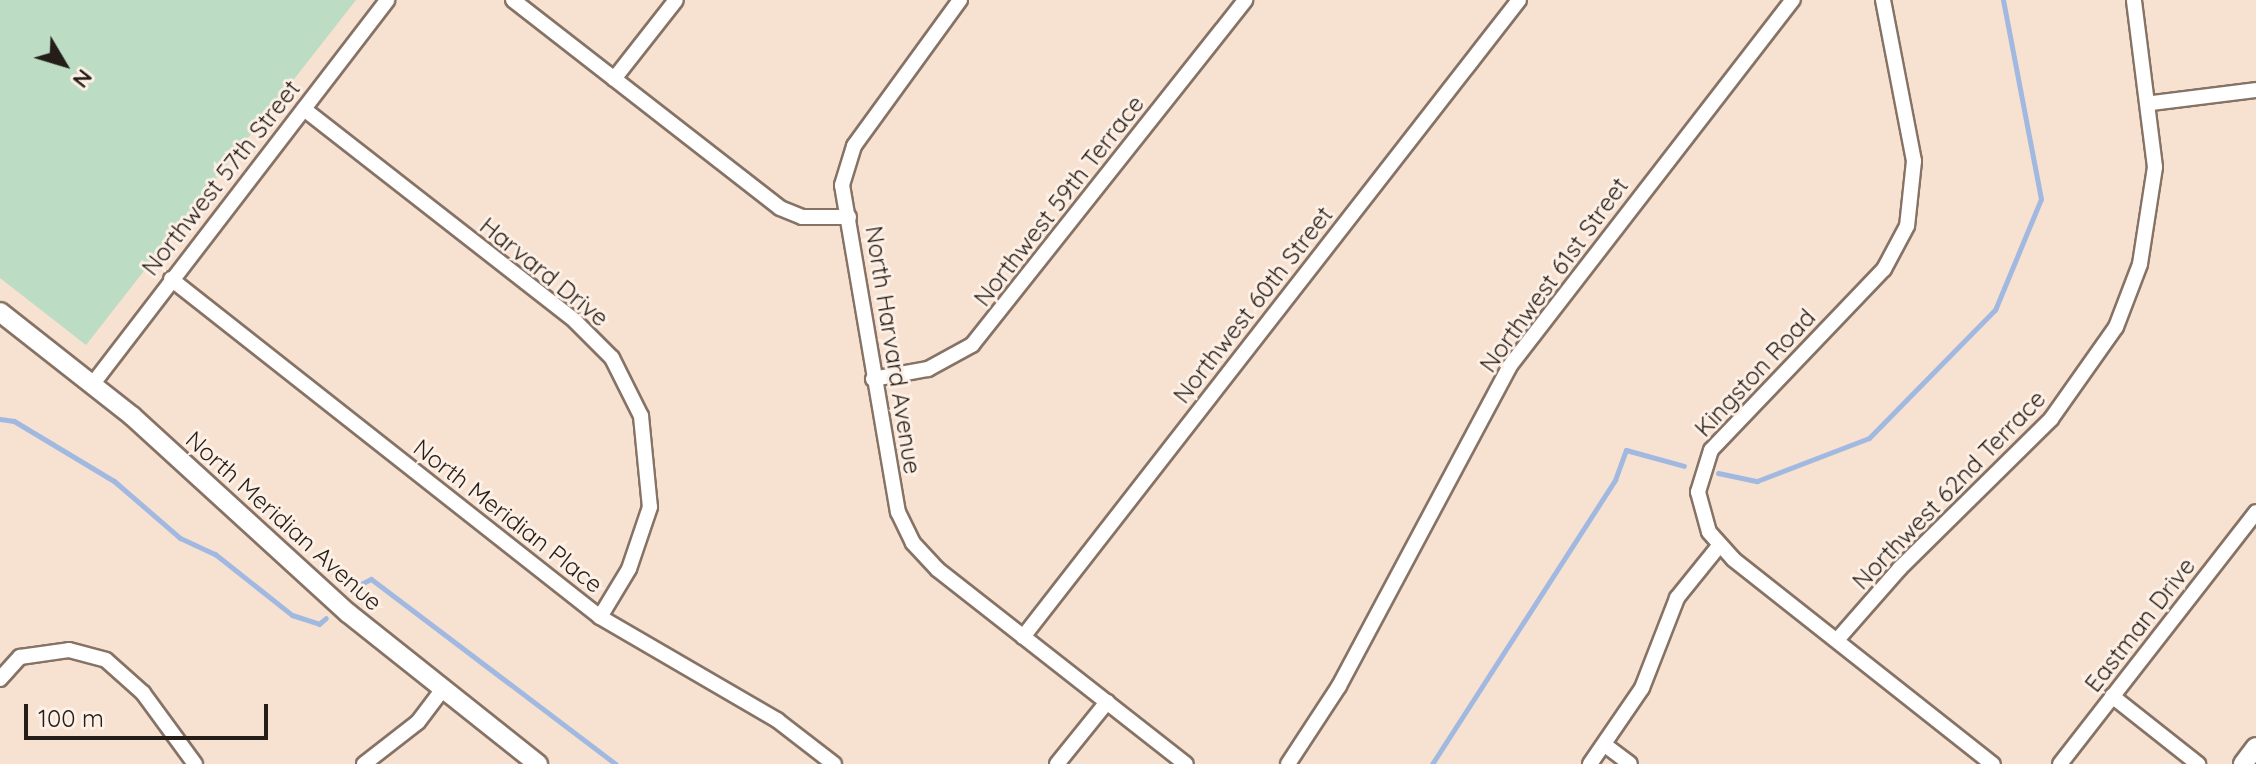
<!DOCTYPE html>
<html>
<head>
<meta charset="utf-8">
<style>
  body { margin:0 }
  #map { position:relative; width:2256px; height:764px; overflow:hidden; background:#f7e1d1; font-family:Quicksand,sans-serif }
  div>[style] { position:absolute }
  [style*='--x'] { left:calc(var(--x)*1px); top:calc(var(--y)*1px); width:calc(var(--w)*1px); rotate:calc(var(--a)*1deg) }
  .green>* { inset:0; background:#bcdcc3 }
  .stream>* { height:5px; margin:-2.5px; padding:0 2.5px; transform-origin:2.5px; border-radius:2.5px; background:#a1b9e1 }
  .roads { filter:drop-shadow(2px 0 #867365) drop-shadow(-2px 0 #867365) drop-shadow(0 2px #867365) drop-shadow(0 -2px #867365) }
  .minor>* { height:14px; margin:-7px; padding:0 7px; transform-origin:7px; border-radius:7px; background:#fff }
  .secondary>* { height:18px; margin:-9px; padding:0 9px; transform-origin:9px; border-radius:9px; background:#fff }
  span { translate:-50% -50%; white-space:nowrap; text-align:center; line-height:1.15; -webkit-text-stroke:6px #fdf0e6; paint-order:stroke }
  .street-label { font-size:24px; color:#251d17 }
  .north { position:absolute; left:24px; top:24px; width:80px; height:80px; -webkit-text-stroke:6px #fdf0e6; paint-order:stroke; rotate:128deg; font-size:22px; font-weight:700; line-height:32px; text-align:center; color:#251d17 }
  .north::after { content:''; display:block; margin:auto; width:28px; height:36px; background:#251d17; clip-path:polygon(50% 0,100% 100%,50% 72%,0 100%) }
  .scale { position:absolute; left:24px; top:704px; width:244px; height:36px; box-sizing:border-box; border:4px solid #251d17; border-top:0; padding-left:10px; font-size:24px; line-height:28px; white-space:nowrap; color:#251d17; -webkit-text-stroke:6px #fdf0e6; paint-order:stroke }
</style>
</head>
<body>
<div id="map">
  <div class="green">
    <i style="clip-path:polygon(0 0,356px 0,86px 345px,0 278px)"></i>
  </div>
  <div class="stream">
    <i style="--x:0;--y:419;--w:14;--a:8"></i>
    <i style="--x:14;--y:421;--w:117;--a:31"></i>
    <i style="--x:114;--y:481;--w:87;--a:40.8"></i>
    <i style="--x:180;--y:538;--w:38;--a:25"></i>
    <i style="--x:215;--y:554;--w:98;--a:38.4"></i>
    <i style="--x:292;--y:615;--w:28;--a:18"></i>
    <i style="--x:319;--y:624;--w:9;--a:-41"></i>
    <i style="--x:1718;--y:473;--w:40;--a:12"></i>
    <i style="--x:1757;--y:481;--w:120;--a:-21"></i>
    <i style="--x:1869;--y:438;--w:180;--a:-45.5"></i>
    <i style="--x:1995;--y:310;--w:120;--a:-67.5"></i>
    <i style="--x:2041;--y:199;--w:203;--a:-100.8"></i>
    <i style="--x:353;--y:588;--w:20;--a:-27"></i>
    <i style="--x:371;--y:579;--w:307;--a:37.1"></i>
    <i style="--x:1432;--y:764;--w:338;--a:-57.2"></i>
    <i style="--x:1615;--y:480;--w:32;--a:-70"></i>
    <i style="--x:1626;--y:450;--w:60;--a:15.4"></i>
  </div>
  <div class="roads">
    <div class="minor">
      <i style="--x:513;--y:0;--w:338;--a:37.9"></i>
      <i style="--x:780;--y:208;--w:24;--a:22"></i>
      <i style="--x:802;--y:217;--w:47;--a:0"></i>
      <i style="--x:960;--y:0;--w:180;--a:126"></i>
      <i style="--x:854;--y:146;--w:41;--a:107.1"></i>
      <i style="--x:842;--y:185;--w:332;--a:80.3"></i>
      <i style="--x:898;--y:512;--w:34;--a:64"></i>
      <i style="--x:913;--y:543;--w:35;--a:47"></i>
      <i style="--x:937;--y:569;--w:316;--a:38.1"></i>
      <i style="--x:1883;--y:0;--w:164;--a:79.1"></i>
      <i style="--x:1914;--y:161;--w:65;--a:96.1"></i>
      <i style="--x:1907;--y:226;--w:49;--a:118.1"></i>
      <i style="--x:1884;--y:269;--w:250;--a:133.7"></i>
      <i style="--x:1711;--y:450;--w:44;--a:107.2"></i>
      <i style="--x:1698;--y:492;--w:41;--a:74.6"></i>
      <i style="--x:1709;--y:532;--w:36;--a:48"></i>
      <i style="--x:1733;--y:559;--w:331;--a:38.3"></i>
      <i style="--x:614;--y:79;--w:100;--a:-51.9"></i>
      <i style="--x:2152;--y:103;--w:105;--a:-7.1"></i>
      <i style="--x:304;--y:109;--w:344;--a:38"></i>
      <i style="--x:575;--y:321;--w:52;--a:45"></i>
      <i style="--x:612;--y:358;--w:65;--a:63.4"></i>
      <i style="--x:641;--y:416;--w:91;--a:84.4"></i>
      <i style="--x:650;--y:507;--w:65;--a:108.7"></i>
      <i style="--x:629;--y:569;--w:56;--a:121.1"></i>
      <i style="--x:171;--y:279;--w:546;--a:38.23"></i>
      <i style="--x:600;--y:617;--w:205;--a:30.2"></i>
      <i style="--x:777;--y:720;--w:72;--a:37.7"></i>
      <i style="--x:873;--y:379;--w:56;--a:-10.3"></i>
      <i style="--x:928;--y:369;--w:50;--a:-28.6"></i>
      <i style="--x:972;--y:345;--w:440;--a:-51.6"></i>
      <i style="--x:92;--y:385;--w:485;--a:-52.5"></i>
      <i style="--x:1023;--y:637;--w:807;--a:-52.09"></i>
      <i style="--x:1837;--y:640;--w:96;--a:-48.8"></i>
      <i style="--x:1900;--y:568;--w:212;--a:-44.6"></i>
      <i style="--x:2051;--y:419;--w:113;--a:-54.8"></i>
      <i style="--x:2116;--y:327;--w:67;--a:-69.1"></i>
      <i style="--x:2140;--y:264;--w:98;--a:-81.2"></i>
      <i style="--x:2155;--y:167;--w:168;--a:-97.2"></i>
      <i style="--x:0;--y:679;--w:30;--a:-48"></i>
      <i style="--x:20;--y:657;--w:49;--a:-8.1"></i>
      <i style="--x:69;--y:650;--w:38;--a:15"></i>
      <i style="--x:106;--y:660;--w:50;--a:41.7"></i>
      <i style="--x:143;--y:693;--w:88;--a:53.8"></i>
      <i style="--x:2112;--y:696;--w:110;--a:38.3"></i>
      <i style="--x:1605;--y:745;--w:31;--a:37"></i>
      <i style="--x:364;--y:764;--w:68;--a:-37.9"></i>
      <i style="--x:418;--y:722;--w:41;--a:-52.9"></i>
      <i style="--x:1057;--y:764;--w:80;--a:-51.1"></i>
      <i style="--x:1288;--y:764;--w:93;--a:-56.8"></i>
      <i style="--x:1339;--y:686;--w:361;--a:-61.9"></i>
      <i style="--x:1509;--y:367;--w:464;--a:-52.3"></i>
      <i style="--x:1590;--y:764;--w:92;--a:-55.6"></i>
      <i style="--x:1642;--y:688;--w:97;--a:-68.7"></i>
      <i style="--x:1677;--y:598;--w:67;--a:-51.1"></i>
      <i style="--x:2060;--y:764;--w:319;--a:-52.1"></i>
    </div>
    <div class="secondary">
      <i style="--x:0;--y:312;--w:168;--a:38.2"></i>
      <i style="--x:132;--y:416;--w:292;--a:42.4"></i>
      <i style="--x:348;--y:613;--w:243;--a:38.5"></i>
      <i style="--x:2243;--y:764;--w:21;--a:-53"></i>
    </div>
  </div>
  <div class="street-label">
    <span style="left:221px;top:178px;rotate:-52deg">Northwest 57th Street</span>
    <span style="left:1059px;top:201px;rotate:-52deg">Northwest 59th Terrace</span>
    <span style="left:544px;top:272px;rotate:39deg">Harvard Drive</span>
    <span style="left:1554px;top:275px;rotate:-54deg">Northwest 61st Street</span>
    <span style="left:1253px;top:305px;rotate:-52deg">Northwest 60th Street</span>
    <span style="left:893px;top:350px;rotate:81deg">North Harvard Avenue</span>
    <span style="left:1755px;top:373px;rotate:-47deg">Kingston Road</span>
    <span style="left:1949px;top:490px;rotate:-46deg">Northwest 62nd Terrace</span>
    <span style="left:508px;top:516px;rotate:38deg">North Meridian Place</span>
    <span style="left:284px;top:521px;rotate:42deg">North Meridian Avenue</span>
    <span style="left:2140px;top:625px;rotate:-52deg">Eastman Drive</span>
  </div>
  <div class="north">N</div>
  <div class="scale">100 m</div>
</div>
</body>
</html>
